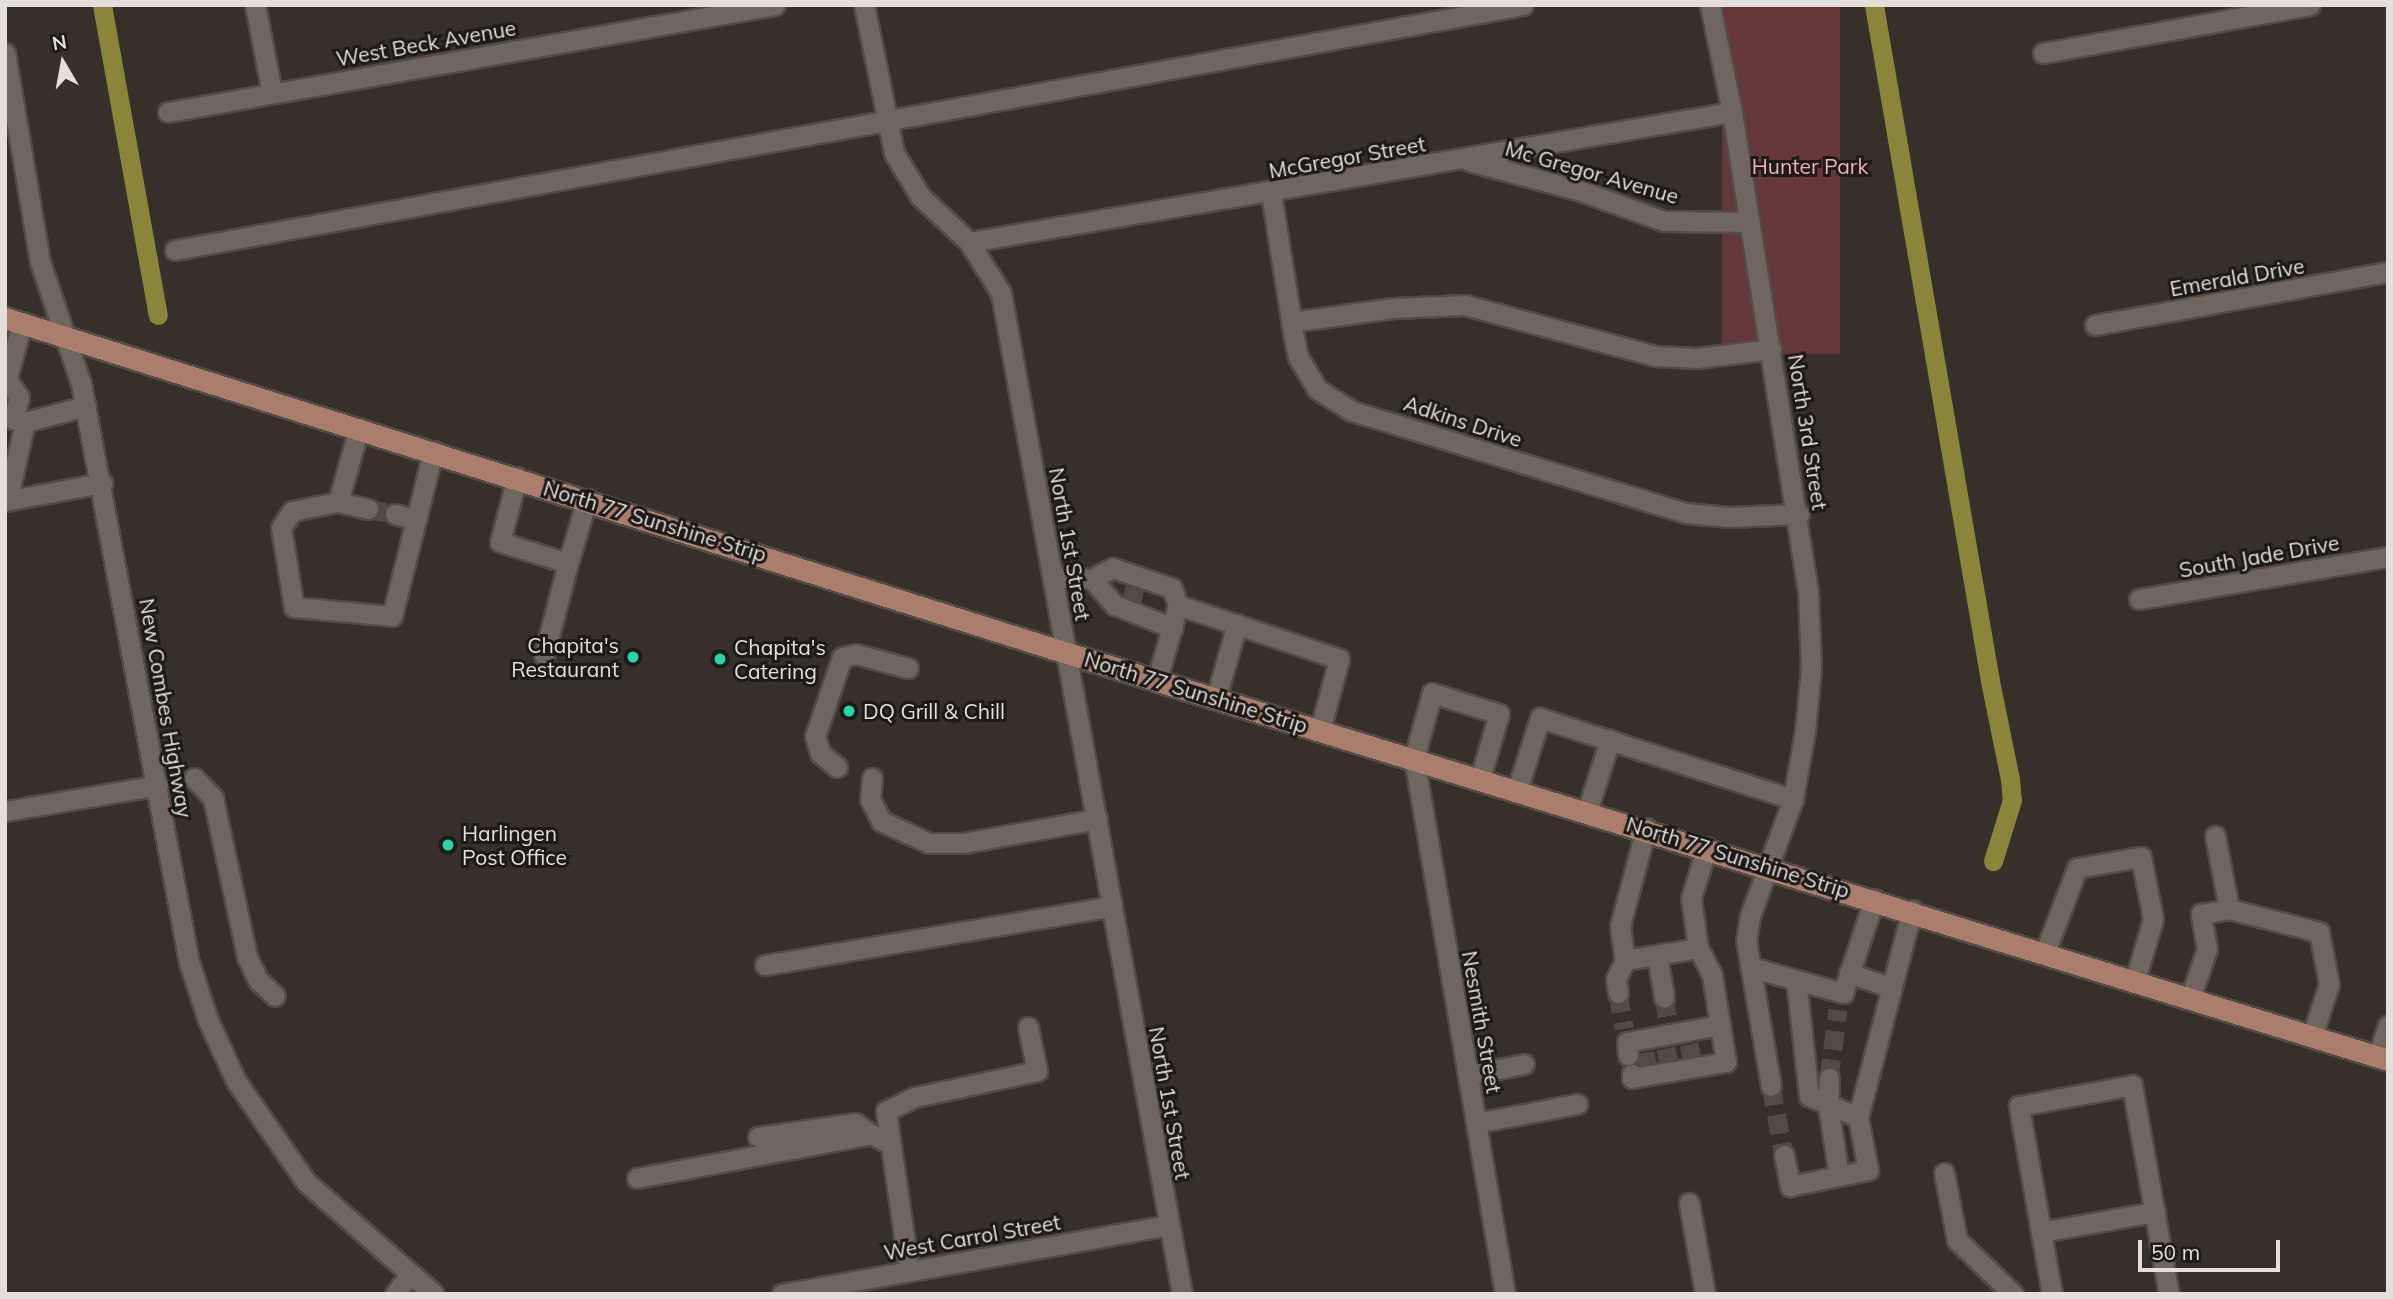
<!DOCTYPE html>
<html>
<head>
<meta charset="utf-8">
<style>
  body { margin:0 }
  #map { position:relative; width:2393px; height:1299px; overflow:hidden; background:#37302a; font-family:Mulish,sans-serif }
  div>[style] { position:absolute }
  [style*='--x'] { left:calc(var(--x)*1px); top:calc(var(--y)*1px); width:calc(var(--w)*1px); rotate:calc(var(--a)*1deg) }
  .green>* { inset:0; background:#663739; transform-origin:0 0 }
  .canal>* { height:19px; margin:-9.5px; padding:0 9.5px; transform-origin:9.5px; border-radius:9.5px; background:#8a853a }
  .minor-tunnel>* { height:19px; margin-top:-9.5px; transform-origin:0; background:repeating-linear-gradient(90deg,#514a45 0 19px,transparent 0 29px) }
  .roads { filter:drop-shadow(2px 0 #524c46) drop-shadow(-2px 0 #524c46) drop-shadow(0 2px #524c46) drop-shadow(0 -2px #524c46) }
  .minor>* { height:19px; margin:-9.5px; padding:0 9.5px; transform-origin:9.5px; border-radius:9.5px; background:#6e665f }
  .major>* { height:21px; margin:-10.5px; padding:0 10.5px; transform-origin:10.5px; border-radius:10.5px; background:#ab7d6c }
  .dots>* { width:19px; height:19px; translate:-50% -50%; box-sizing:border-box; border:4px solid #1c1916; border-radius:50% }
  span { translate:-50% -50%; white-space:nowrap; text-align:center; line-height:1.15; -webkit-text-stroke:6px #1c1916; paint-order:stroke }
  .street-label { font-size:21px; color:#e4dfdb }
  .park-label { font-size:21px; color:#f2b1b3 }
  .poi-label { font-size:21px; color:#e4dfdb }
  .right { translate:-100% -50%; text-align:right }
  .left { translate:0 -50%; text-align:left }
  .frame { position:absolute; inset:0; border:7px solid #e4dfdb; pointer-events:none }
  .north { position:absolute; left:28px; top:28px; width:70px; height:70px; -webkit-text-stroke:5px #1c1916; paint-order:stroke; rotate:350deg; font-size:19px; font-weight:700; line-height:28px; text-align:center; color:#e4dfdb }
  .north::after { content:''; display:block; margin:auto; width:24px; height:32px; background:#e4dfdb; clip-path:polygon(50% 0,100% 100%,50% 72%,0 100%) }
  .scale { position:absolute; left:2138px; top:1240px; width:142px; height:32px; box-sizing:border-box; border:4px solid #e4dfdb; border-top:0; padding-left:9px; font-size:21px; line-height:24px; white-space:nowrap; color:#e4dfdb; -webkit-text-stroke:5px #1c1916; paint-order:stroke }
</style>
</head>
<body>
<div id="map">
  <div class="green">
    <i style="left:1722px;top:5px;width:118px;height:349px"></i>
  </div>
  <div class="canal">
    <i style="--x:102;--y:5;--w:315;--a:79.8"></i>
    <i style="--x:1874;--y:5;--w:686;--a:80.26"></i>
    <i style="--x:1990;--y:681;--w:100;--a:78.5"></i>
    <i style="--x:2010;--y:779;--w:21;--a:85"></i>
    <i style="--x:2012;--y:800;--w:64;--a:107.3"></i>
  </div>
  <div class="minor-tunnel">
    <i style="--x:368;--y:509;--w:27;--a:10"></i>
    <i style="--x:1131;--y:606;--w:21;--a:-79"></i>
    <i style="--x:1618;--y:993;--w:36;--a:80"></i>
    <i style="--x:1664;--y:997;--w:23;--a:80"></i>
    <i style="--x:1689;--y:1044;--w:19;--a:78"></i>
    <i style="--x:1666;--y:1048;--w:19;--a:78"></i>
    <i style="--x:1645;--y:1052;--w:19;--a:81"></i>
    <i style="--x:1829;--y:1078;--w:69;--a:-82.5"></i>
    <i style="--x:1771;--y:1086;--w:70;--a:79.3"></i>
  </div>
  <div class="roads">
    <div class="minor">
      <i style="--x:255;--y:5;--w:90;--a:79.1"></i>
      <i style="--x:864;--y:5;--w:151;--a:78.5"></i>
      <i style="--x:894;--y:153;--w:50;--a:58.8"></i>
      <i style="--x:920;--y:196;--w:67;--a:43.2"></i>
      <i style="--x:969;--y:242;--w:60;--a:57.9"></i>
      <i style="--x:1001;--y:293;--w:1017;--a:79.75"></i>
      <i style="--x:1710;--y:5;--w:109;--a:78.4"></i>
      <i style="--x:1732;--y:112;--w:484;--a:81"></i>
      <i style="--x:1808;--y:590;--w:78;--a:87.8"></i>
      <i style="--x:1811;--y:668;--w:63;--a:95.4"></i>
      <i style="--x:1805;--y:731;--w:69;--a:100"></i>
      <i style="--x:1793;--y:799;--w:125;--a:110.2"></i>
      <i style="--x:1750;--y:916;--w:24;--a:99"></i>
      <i style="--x:1746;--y:940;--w:148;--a:80.3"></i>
      <i style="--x:5;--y:53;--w:212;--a:80.5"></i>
      <i style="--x:40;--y:262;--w:129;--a:71.4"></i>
      <i style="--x:81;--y:384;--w:588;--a:79.42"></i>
      <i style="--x:189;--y:962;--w:61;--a:71.9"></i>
      <i style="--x:208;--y:1020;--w:67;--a:65.3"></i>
      <i style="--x:236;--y:1081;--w:123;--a:55.3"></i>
      <i style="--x:306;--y:1182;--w:170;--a:41.2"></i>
      <i style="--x:2043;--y:53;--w:271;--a:-10.2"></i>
      <i style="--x:168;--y:112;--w:616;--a:-10"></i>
      <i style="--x:1469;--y:161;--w:116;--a:15"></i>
      <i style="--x:1581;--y:191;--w:88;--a:19.9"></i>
      <i style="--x:1664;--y:221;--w:86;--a:0.7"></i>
      <i style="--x:1271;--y:193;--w:147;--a:81"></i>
      <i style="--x:1294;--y:338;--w:19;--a:78"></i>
      <i style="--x:1298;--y:357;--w:37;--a:59"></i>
      <i style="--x:1317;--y:389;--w:41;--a:32.2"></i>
      <i style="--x:1352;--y:411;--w:349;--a:17"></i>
      <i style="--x:1686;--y:513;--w:43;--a:5.3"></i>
      <i style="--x:1729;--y:517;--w:70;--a:-2.5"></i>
      <i style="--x:969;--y:242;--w:774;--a:-9.67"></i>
      <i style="--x:175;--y:250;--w:1370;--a:-10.3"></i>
      <i style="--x:1291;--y:322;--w:103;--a:-7.8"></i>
      <i style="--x:1393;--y:308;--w:72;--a:-2.4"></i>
      <i style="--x:1465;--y:305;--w:198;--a:15"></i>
      <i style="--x:1656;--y:356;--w:41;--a:2.8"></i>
      <i style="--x:1697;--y:358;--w:75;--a:-6.9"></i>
      <i style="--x:2095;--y:325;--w:298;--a:-10.3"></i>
      <i style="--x:5;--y:377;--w:24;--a:55"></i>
      <i style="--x:19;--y:397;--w:23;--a:105"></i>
      <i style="--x:7;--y:378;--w:57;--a:-74.7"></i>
      <i style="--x:5;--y:416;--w:21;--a:17"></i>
      <i style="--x:25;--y:422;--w:63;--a:-14.7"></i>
      <i style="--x:359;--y:428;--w:77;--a:105.8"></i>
      <i style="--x:338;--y:502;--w:47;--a:168.9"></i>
      <i style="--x:292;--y:511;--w:20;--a:123"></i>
      <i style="--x:281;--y:528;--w:80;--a:80.7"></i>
      <i style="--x:294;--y:607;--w:98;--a:5.2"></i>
      <i style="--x:392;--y:616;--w:170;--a:-76"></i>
      <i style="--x:517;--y:477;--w:67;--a:104.7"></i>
      <i style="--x:500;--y:542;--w:71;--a:17.2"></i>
      <i style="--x:568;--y:563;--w:95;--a:104.6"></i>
      <i style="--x:5;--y:501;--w:99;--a:-10.5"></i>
      <i style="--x:7;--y:501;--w:81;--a:-77.2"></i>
      <i style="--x:338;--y:502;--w:31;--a:13"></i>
      <i style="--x:395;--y:514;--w:22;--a:16"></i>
      <i style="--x:568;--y:563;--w:67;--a:-73.5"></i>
      <i style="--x:1053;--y:577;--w:39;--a:3"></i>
      <i style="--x:1092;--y:579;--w:24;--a:-28"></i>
      <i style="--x:1113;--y:568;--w:62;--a:18.7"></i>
      <i style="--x:1172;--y:588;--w:18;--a:71"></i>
      <i style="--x:1178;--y:605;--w:78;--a:105.6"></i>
      <i style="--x:1092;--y:579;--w:35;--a:49"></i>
      <i style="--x:1115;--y:605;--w:62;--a:21.6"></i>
      <i style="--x:2139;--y:599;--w:253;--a:-9.6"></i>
      <i style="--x:1178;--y:605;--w:170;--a:18.5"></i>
      <i style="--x:1339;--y:659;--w:73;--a:105"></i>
      <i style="--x:1216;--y:698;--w:77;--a:-74.2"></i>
      <i style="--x:837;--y:767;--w:22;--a:-141"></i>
      <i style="--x:820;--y:753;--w:18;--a:-106"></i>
      <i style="--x:815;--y:736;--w:83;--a:-71.1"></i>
      <i style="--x:842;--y:657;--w:14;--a:-12"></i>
      <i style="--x:856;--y:654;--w:54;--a:15.1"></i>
      <i style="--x:194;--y:778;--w:28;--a:46"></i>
      <i style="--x:213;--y:798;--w:163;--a:77.9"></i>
      <i style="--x:247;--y:957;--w:25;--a:64"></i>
      <i style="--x:258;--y:980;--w:23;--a:43"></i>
      <i style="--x:872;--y:778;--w:21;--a:95"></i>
      <i style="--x:870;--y:799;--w:25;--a:63"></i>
      <i style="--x:881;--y:821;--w:53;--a:24.6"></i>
      <i style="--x:929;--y:843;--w:35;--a:0"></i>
      <i style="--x:964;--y:843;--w:135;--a:-10.2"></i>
      <i style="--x:1480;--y:778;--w:67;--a:-73.5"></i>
      <i style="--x:1499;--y:714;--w:70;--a:-162.6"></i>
      <i style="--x:1432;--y:693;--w:67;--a:105.5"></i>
      <i style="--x:1414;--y:758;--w:544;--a:80.36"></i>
      <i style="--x:1517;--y:790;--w:76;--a:-72.3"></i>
      <i style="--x:1540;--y:718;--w:266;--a:17.8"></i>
      <i style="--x:5;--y:811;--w:155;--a:-9.6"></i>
      <i style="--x:1587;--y:811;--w:75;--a:-72.1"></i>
      <i style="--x:1646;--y:828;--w:101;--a:104.9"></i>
      <i style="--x:1620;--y:926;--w:34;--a:82"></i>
      <i style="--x:1625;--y:960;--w:74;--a:-9.3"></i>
      <i style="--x:1698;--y:948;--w:50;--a:-98"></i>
      <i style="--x:1691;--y:898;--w:53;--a:-72.6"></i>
      <i style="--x:2215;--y:836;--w:74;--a:79.1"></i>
      <i style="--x:2045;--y:952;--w:90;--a:-69.1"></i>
      <i style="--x:2077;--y:868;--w:65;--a:-9.8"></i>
      <i style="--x:2141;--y:857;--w:63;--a:79"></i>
      <i style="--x:2153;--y:919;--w:64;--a:106.4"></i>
      <i style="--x:1657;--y:955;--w:43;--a:80.5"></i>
      <i style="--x:765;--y:965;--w:352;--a:-9.6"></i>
      <i style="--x:1750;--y:967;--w:97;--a:15.6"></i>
      <i style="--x:1843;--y:993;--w:99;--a:-71.7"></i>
      <i style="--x:1849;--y:973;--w:43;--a:18.9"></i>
      <i style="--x:1796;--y:980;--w:117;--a:83.6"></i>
      <i style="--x:1809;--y:1096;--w:53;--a:23.2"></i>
      <i style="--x:1618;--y:993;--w:14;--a:-98"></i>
      <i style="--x:1616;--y:979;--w:21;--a:-65"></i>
      <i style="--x:2190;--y:998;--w:52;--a:-70.9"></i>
      <i style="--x:2207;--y:949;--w:36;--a:-100"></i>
      <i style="--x:2201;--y:914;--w:28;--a:-10"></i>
      <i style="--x:2229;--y:909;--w:93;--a:14.3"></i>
      <i style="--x:2319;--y:932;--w:53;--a:79.1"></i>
      <i style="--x:2329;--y:984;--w:55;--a:108.1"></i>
      <i style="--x:1628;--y:1055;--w:13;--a:-94"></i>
      <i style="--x:1627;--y:1042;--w:95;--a:-10.4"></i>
      <i style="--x:1720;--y:1025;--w:51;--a:-99.1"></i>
      <i style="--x:1712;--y:975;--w:30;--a:-117"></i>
      <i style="--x:2378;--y:1056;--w:32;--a:-72"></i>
      <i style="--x:1632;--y:1074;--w:4;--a:90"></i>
      <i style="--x:1632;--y:1078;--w:95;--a:-9.7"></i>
      <i style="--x:1726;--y:1062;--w:37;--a:-99"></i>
      <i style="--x:1468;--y:1075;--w:57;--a:-11.1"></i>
      <i style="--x:1829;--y:1078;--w:28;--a:92"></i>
      <i style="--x:1828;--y:1106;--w:71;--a:81.1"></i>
      <i style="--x:1476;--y:1123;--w:103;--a:-10.7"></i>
      <i style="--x:758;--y:1137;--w:98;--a:-8.2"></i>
      <i style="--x:855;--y:1123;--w:19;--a:35"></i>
      <i style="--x:1784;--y:1155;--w:32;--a:79"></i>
      <i style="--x:1790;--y:1186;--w:80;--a:-11.6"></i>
      <i style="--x:1868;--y:1170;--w:54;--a:-100.7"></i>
      <i style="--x:1858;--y:1117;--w:214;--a:-75.4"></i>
      <i style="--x:1944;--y:1173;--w:68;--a:79"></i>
      <i style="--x:1957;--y:1240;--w:78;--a:44"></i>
      <i style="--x:637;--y:1178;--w:238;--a:-10.6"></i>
      <i style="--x:871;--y:1134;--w:18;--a:27"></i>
      <i style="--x:1689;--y:1203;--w:92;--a:80"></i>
      <i style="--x:2041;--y:1232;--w:116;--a:-10"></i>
      <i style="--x:909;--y:1271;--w:162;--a:-98.2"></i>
      <i style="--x:886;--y:1111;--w:32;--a:-26"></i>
      <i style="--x:915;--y:1097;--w:125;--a:-12"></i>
      <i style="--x:1037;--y:1071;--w:45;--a:-101.6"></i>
      <i style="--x:395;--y:1294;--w:24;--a:-54"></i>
      <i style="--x:782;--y:1294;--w:393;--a:-10.1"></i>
      <i style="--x:2052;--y:1294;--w:191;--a:-100"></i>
      <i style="--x:2019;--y:1106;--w:115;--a:-10.5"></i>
      <i style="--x:2132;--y:1085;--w:212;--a:80"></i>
    </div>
    <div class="major">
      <i style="--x:5;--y:318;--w:1114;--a:17.51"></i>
      <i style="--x:1067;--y:653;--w:1382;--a:17.12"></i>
    </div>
  </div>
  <div class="dots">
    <i style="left:633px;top:657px;background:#27d5ad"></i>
    <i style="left:720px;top:659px;background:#27d5ad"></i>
    <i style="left:849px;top:711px;background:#27d5ad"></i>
    <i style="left:448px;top:845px;background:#27d5ad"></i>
  </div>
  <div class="street-label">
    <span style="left:426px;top:43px;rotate:-10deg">West Beck Avenue</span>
    <span style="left:1347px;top:157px;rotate:-10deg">McGregor Street</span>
    <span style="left:1592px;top:172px;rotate:16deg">Mc Gregor Avenue</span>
    <span style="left:2237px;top:277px;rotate:-10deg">Emerald Drive</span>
    <span style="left:1463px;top:421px;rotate:18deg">Adkins Drive</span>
    <span style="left:1808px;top:432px;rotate:81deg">North 3rd Street</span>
    <span style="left:655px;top:521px;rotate:17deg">North 77 Sunshine Strip</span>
    <span style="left:1070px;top:544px;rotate:80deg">North 1st Street</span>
    <span style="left:2259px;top:556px;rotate:-10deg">South Jade Drive</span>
    <span style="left:1196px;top:692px;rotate:17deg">North 77 Sunshine Strip</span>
    <span style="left:166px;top:708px;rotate:80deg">New Combes Highway</span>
    <span style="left:1738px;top:857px;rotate:17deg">North 77 Sunshine Strip</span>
    <span style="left:1482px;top:1022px;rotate:80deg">Nesmith Street</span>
    <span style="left:1170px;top:1103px;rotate:80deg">North 1st Street</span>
    <span style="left:972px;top:1237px;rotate:-10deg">West Carrol Street</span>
  </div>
  <div class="park-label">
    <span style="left:1810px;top:166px">Hunter Park</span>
  </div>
  <div class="poi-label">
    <span class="right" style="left:619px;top:657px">Chapita's<br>Restaurant</span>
    <span class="left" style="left:734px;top:659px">Chapita's<br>Catering</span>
    <span class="left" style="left:863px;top:711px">DQ Grill &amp; Chill</span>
    <span class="left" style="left:462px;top:845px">Harlingen<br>Post Office</span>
  </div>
  <div class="frame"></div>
  <div class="north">N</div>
  <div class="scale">50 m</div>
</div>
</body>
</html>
